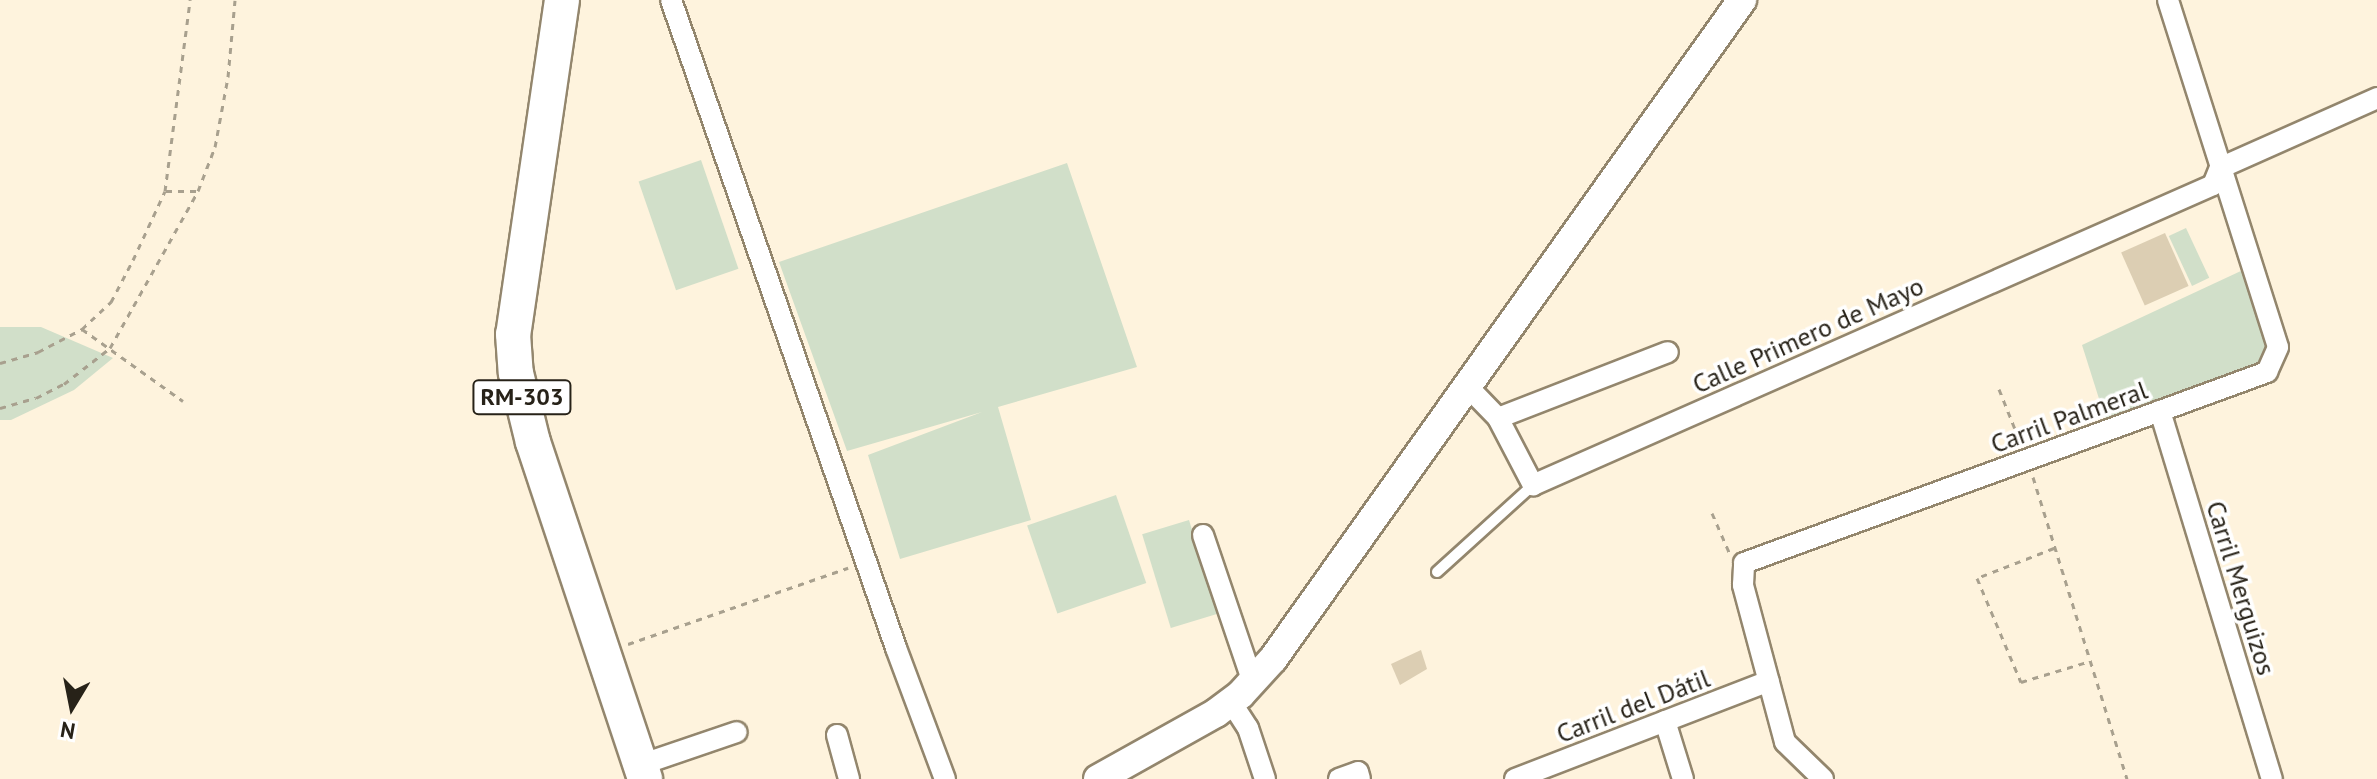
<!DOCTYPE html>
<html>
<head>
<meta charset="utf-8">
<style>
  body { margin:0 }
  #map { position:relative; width:2377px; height:779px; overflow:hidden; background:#fef3dd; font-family:"PT Sans",sans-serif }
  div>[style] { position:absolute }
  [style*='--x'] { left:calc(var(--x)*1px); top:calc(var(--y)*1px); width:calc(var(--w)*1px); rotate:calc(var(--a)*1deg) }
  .green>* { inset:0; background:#d1dfc9; transform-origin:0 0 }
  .building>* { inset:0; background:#dcceb3; transform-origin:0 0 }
  .path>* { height:3px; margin-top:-1.5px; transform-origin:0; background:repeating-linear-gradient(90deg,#a8a08e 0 6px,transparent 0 12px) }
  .roads { filter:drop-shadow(2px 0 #93866d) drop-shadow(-2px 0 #93866d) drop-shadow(0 2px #93866d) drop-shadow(0 -2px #93866d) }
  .service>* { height:10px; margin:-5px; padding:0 5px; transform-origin:5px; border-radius:5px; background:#fff }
  .minor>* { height:20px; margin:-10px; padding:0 10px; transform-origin:10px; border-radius:10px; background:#fff }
  .secondary>* { height:28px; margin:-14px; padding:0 14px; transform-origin:14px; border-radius:14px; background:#fff }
  .trunk>* { height:34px; margin:-17px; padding:0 17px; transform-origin:17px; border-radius:17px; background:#fff }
  span { translate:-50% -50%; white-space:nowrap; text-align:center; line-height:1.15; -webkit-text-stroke:7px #fff; paint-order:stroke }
  .shield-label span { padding:2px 6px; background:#fff; border:2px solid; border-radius:6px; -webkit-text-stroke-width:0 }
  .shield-label { font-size:24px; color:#272218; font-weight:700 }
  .street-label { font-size:26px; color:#272218 }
  .north { position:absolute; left:32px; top:667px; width:80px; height:80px; -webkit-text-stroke:6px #fff; paint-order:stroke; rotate:190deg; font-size:22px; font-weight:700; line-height:32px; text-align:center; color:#272218 }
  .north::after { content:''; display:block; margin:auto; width:28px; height:36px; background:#272218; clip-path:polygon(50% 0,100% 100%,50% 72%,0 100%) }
</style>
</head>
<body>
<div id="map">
  <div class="green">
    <i style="left:701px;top:160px;width:115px;height:66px;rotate:71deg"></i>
    <i style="clip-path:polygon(1067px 163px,1137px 367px,998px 407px,1031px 520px,900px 559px,868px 455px,982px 412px,847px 451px,779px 262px)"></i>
    <i style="left:2186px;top:228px;width:55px;height:19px;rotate:65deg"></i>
    <i style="clip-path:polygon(2243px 270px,2270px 350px,2259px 366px,2107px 424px,2082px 345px)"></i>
    <i style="clip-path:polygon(0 327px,41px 327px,113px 358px,74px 390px,11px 420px,0 420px)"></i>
    <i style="left:1116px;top:495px;width:93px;height:94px;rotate:71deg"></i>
    <i style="left:1189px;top:520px;width:98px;height:49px;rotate:73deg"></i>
  </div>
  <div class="building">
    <i style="left:2165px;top:233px;width:58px;height:48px;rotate:66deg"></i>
    <i style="clip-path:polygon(1421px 650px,1427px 669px,1400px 685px,1391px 664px)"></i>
  </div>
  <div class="path">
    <i style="--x:166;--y:191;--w:32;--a:0"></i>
    <i style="--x:82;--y:329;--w:124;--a:35.5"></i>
    <i style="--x:0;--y:363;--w:40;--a:-16"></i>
    <i style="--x:38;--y:352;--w:50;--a:-27.6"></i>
    <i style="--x:82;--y:329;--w:40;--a:-43"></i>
    <i style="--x:111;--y:302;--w:47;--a:-62.4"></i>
    <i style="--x:133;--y:260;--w:76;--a:-65.1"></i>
    <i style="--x:165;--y:191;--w:193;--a:-82.5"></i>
    <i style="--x:1999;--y:389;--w:59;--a:68.2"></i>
    <i style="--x:0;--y:408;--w:37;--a:-16"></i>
    <i style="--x:36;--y:398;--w:31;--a:-27"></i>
    <i style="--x:64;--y:384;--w:58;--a:-38"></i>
    <i style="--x:110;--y:348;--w:180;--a:-60.7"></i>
    <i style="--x:198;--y:191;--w:47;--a:-68.9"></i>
    <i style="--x:215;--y:147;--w:71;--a:-79.5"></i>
    <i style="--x:228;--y:77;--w:77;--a:-84.8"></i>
    <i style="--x:2033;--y:477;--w:316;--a:72.7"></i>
    <i style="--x:1712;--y:513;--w:43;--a:66.4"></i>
    <i style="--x:2054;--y:548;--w:83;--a:158.7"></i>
    <i style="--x:1977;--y:578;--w:113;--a:67.1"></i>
    <i style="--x:2021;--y:682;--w:72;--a:-16.9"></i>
    <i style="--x:628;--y:644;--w:233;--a:-19.1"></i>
  </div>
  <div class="roads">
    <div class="service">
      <i style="--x:1437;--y:572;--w:130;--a:-42.2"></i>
    </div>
    <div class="minor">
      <i style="--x:671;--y:0;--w:686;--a:70.85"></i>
      <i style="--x:896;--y:648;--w:140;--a:69.5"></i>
      <i style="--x:1468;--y:387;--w:43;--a:45.9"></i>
      <i style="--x:1498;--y:418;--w:76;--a:62.4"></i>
      <i style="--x:1533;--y:485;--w:743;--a:-23.81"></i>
      <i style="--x:2213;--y:185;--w:18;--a:-68"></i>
      <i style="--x:2220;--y:168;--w:172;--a:-24"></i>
      <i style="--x:2160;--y:411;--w:385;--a:73.1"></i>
      <i style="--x:1498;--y:418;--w:182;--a:-21.2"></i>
      <i style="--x:1203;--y:535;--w:156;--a:71.3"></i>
      <i style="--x:1231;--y:702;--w:31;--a:57"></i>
      <i style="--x:1248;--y:728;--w:54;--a:71.6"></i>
      <i style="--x:1665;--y:721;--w:61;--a:72.8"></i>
      <i style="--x:837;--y:735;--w:46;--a:74.7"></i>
      <i style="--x:640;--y:765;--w:102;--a:-18.8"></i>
      <i style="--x:1339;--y:779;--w:20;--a:-20"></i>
      <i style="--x:1358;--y:772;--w:7;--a:74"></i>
      <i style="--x:1515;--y:779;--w:272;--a:-21.1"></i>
      <i style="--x:1823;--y:779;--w:53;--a:-135.8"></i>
      <i style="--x:1785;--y:742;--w:163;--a:-105"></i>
      <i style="--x:1743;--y:585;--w:22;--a:-87"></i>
      <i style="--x:1744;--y:563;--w:557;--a:-20.06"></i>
      <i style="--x:2267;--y:372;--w:27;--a:-66"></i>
      <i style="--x:2278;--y:347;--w:364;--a:-107.6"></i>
    </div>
    <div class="secondary">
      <i style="--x:1098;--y:779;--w:135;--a:-29.2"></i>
      <i style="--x:1216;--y:713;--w:31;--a:-37"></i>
      <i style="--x:1241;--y:694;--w:47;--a:-47.6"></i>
      <i style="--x:1273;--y:659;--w:809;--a:-54.56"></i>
    </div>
    <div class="trunk">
      <i style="--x:562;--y:0;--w:338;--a:98.3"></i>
      <i style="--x:513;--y:334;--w:39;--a:86"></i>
      <i style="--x:516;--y:373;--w:71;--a:76.2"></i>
      <i style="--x:533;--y:442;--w:355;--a:71.6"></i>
    </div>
  </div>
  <div class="shield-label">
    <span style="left:522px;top:397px">RM-303</span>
  </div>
  <div class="street-label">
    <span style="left:1808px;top:335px;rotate:-24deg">Calle Primero de Mayo</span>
    <span style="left:2069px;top:417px;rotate:-20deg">Carril Palmeral</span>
    <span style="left:2241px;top:588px;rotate:73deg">Carril Merguizos</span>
    <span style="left:1633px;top:706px;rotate:-21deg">Carril del Dátil</span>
  </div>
  <div class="north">N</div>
</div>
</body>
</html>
